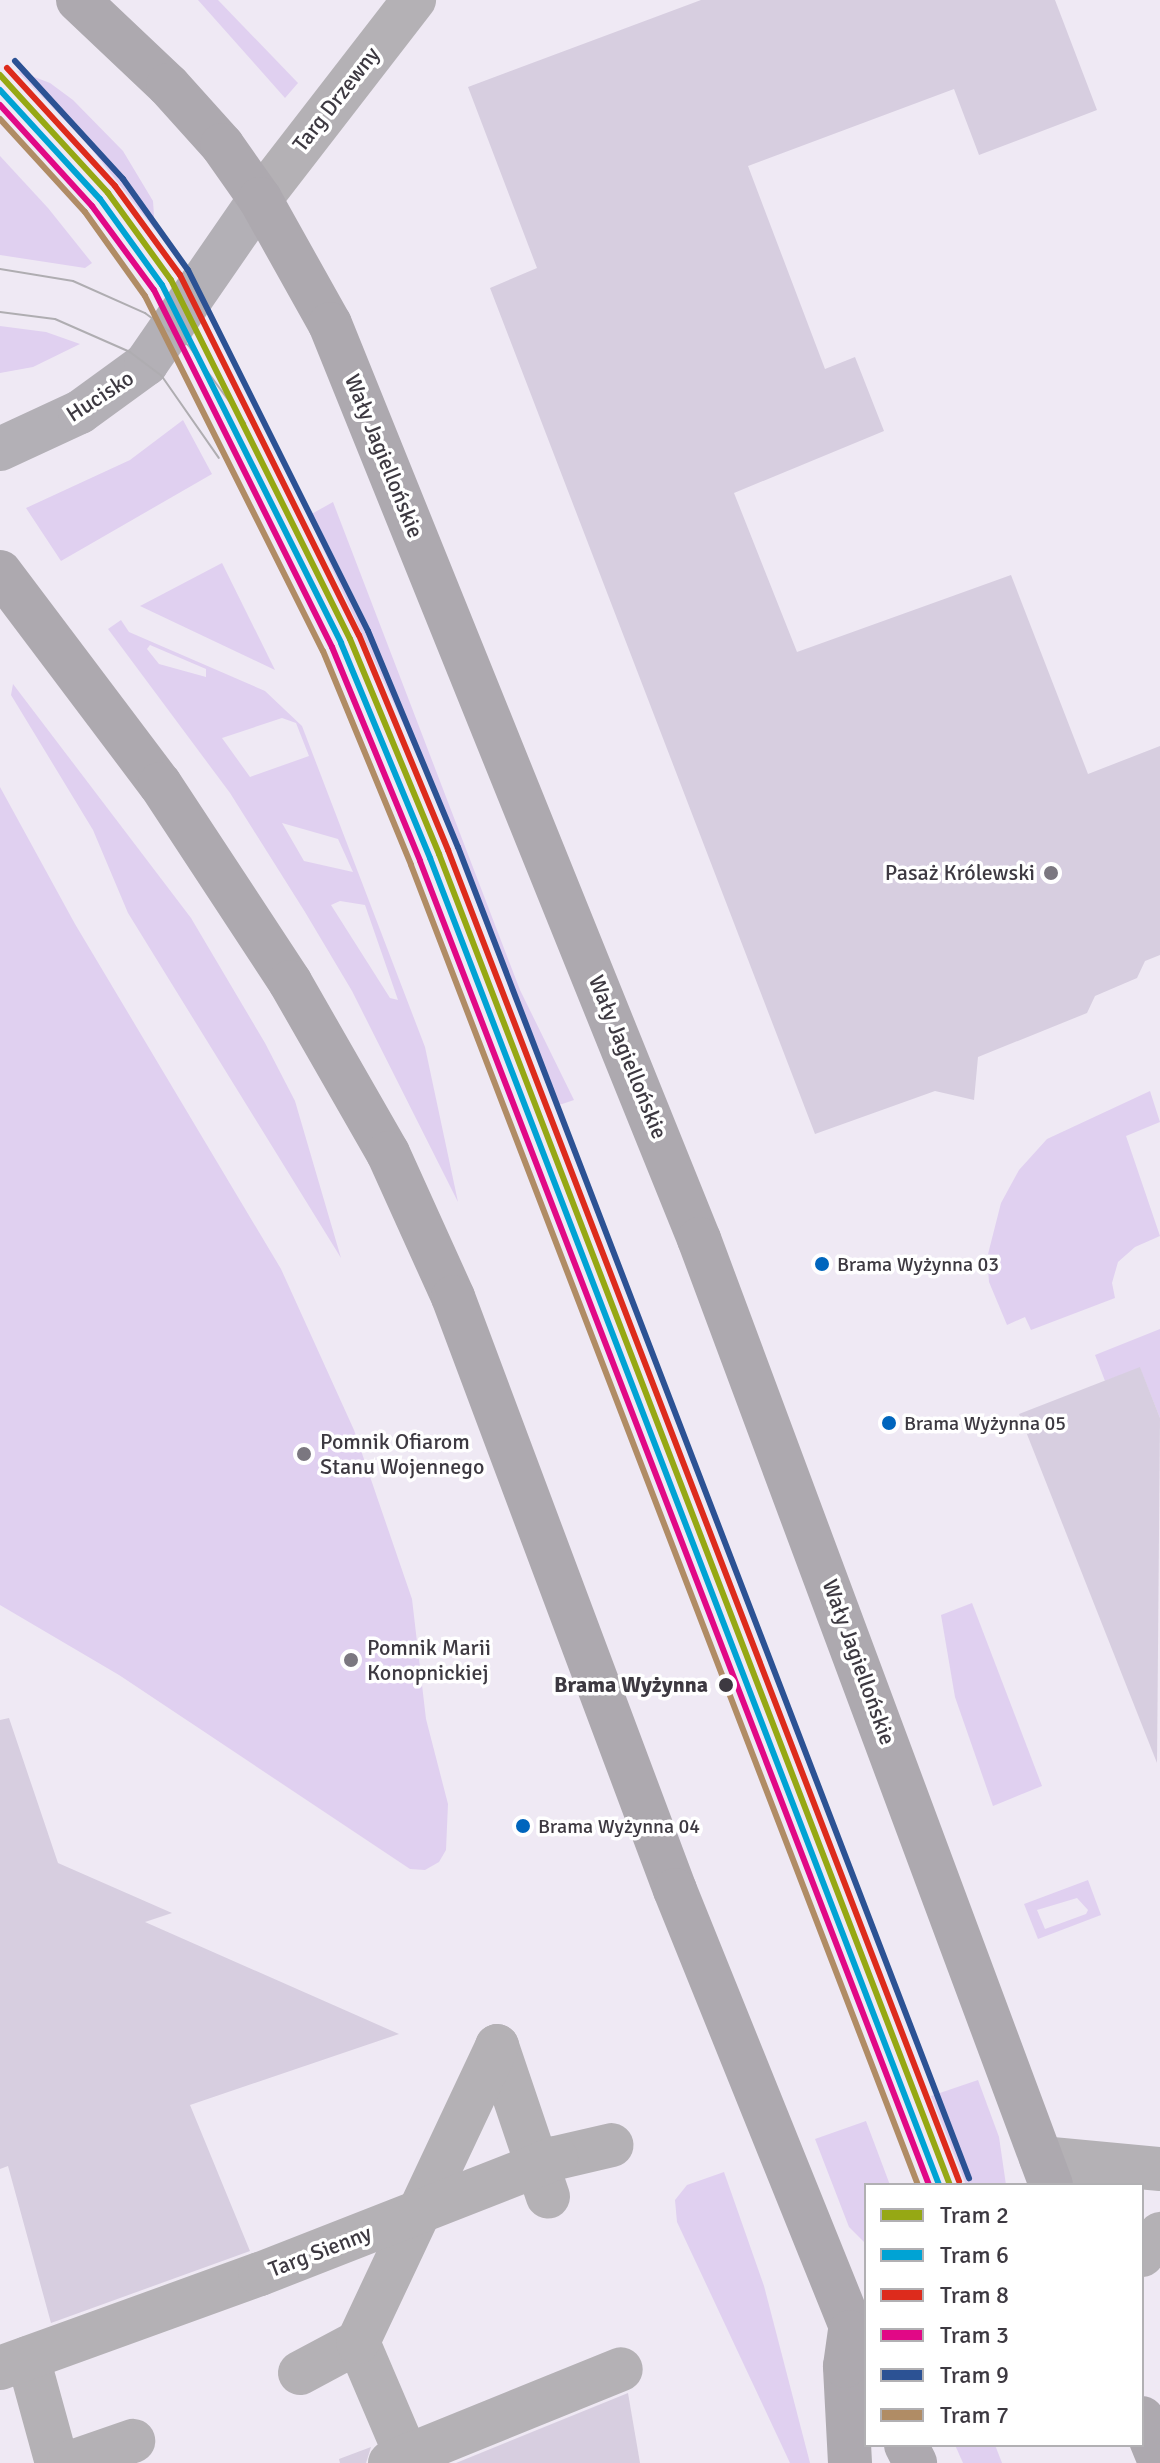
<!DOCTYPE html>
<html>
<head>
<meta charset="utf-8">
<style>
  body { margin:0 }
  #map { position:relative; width:1160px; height:2463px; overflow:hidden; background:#efe9f4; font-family:Signika,sans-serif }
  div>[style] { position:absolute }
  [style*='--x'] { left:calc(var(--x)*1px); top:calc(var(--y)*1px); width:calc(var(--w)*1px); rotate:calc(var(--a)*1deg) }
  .green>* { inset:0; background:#e0d0f0 }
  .building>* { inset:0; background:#d7cee0 }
  .pedestrian>* { height:44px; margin:-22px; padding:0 22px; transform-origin:22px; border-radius:22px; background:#b4b1b5 }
  .minor>* { height:44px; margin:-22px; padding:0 22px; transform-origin:22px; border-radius:22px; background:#b4b1b5 }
  .tertiary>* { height:44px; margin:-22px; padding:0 22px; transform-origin:22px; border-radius:22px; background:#b4b1b5 }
  .secondary>* { height:44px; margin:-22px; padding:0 22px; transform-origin:22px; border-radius:22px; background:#b3b0b6 }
  .primary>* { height:44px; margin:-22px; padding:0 22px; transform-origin:22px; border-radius:22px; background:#ada9af }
  .tram>* { height:2px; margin:-1px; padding:0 1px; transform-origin:1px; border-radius:1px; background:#afadb1 }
  .pedestrian-bridge>* { height:44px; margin:-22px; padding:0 22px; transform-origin:22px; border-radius:22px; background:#b4b1b5 }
  .tram-1>* { height:6px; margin:-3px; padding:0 3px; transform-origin:3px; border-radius:3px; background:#96a814 }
  .tram-2>* { height:6px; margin:-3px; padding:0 3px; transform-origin:3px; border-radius:3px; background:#00a3d4 }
  .tram-3>* { height:6px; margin:-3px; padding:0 3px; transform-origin:3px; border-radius:3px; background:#dd2b1c }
  .tram-4>* { height:6px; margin:-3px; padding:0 3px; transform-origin:3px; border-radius:3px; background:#e10886 }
  .tram-5>* { height:6px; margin:-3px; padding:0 3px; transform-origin:3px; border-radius:3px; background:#2c5294 }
  .tram-6>* { height:6px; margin:-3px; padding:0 3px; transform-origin:3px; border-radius:3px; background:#b08c65 }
  .dots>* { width:22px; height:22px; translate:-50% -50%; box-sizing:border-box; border:4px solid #fff; border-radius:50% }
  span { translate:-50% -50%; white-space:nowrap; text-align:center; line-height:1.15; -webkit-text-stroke:7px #fff; paint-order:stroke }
  .bus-label { font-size:20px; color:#3d3941 }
  .left { translate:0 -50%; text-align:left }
  .street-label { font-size:22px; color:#3d3941 }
  .poi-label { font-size:22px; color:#3d3941 }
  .right { translate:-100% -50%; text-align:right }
  .stop-label { font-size:22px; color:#3d3941; font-weight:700 }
  .legend { position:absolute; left:864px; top:2183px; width:280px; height:264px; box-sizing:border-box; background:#fff; border:2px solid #b1b0b3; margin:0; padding:10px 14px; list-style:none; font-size:24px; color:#3d3941 }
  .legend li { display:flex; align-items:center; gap:16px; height:40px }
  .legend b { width:40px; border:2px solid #b1b0b3 }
</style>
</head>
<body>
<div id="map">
  <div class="green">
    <i style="clip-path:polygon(198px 0,218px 0,298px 83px,285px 98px)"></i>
    <i style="clip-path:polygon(16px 70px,50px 83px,73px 100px,123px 151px,153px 201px,155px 230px,86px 142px)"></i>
    <i style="clip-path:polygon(0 156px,48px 208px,92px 263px,85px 268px,0 255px)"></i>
    <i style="clip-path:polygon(0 326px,46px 332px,80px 344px,33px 367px,0 373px)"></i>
    <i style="clip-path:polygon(183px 420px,212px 474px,61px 561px,26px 508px,130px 460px)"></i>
    <i style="clip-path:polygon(333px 502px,520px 990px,574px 1100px,556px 1106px,425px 772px,308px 516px)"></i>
    <i style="clip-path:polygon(222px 563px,275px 670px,140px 606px)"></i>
    <i style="clip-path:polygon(evenodd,121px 620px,129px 632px,265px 691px,302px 726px,425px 1047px,458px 1202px,352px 991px,305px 912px,230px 793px,108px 629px,121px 620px,150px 645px,206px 669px,206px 677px,159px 664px,147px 649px,150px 645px,121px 620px,282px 718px,296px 723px,309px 756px,250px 777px,222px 738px,282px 718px,121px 620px,282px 823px,338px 839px,353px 872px,304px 861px,282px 823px,121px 620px,340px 901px,365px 905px,398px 1000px,390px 998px,331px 905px,340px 901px)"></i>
    <i style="clip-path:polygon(13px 684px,191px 918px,265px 1043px,295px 1101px,341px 1258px,128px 913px,93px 830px,11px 695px)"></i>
    <i style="clip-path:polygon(0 787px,75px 924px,281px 1269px,354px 1430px,412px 1599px,426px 1719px,448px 1804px,446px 1850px,439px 1862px,425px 1870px,410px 1869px,119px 1675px,0 1605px)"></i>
    <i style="clip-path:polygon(1150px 1091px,1160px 1122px,1126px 1136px,1160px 1236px,1135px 1247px,1118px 1262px,1112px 1283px,1115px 1298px,1031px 1330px,1025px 1317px,1007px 1325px,989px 1282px,987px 1258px,1001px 1203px,1019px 1170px,1047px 1139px)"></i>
    <i style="clip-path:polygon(1160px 1329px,1160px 1418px,1140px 1368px,1105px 1381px,1095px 1355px)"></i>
    <i style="clip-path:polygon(972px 1603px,1042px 1786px,993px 1806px,955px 1697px,941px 1615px)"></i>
    <i style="clip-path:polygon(evenodd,1088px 1880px,1101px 1915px,1038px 1939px,1024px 1904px,1088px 1880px,1077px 1898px,1088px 1910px,1086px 1914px,1045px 1929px,1037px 1910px,1077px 1898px)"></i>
    <i style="clip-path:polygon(978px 2080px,999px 2137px,1006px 2185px,966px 2185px,931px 2096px)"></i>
    <i style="clip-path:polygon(866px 2121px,890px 2185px,866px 2185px,866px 2244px,849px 2227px,815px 2139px)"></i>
    <i style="clip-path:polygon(724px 2172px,764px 2286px,810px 2463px,790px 2463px,677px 2222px,675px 2200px,687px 2185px)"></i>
    <i style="clip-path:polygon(955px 2445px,995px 2445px,1002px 2463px,963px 2463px)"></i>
  </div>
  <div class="building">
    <i style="clip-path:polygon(701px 0,1055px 0,1097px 110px,979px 155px,954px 89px,748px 166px,825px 369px,855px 357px,884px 431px,734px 493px,797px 652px,1011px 575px,1088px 774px,1160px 746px,1160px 955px,1145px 961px,1137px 978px,1095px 996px,1087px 1013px,978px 1057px,974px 1100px,935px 1091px,815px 1134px,490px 288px,537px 268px,468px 87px)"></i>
    <i style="clip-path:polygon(1140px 1367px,1160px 1418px,1157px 1763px,1019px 1414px)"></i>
    <i style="clip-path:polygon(9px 1718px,58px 1863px,172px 1913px,145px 1922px,399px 2034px,190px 2105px,250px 2251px,51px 2323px,8px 2166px,0 2169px,0 1720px)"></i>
    <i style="clip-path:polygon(628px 2393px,640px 2463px,456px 2463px)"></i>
    <i style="clip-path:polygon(371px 2447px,366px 2463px,340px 2463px,339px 2459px)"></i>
  </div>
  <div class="pedestrian">
    <i style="--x:497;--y:2046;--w:159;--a:71.3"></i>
    <i style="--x:556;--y:2158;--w:57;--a:-13.1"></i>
    <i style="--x:28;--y:2358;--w:109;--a:74.6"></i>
    <i style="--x:0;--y:2368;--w:276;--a:-19.9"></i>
    <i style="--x:300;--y:2373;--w:66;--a:-28.1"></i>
    <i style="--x:398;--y:2436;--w:102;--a:-113.1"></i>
    <i style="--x:358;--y:2342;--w:327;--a:-64.8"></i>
    <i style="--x:69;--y:2463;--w:68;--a:-19"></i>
    <i style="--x:390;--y:2463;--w:249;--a:-22.1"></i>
  </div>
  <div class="minor">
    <i style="--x:1041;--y:2158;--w:120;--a:5.3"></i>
    <i style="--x:1142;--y:2255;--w:28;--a:-49"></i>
  </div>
  <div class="tertiary">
    <i style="--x:260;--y:199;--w:252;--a:-52.3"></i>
  </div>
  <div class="secondary">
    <i style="--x:0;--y:449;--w:88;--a:-24.8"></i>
    <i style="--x:80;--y:412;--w:82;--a:-36"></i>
    <i style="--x:146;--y:364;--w:201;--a:-55.4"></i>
  </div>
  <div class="primary">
    <i style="--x:78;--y:0;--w:124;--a:43.4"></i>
    <i style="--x:168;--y:85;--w:81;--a:48"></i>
    <i style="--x:222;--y:145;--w:66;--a:54.9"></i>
    <i style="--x:260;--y:199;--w:143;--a:60.8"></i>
    <i style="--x:330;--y:324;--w:987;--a:68.04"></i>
    <i style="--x:699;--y:1239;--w:1009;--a:69.59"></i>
    <i style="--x:0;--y:572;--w:266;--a:53"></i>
    <i style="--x:160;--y:784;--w:237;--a:56.7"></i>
    <i style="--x:290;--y:982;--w:197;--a:60.2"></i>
    <i style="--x:388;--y:1153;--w:158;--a:65.7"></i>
    <i style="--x:453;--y:1297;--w:633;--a:69.48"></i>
    <i style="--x:675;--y:1890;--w:511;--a:68.05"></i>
    <i style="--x:1142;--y:2418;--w:48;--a:67.8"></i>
    <i style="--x:906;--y:2445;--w:20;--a:63"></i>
    <i style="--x:850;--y:2463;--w:97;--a:-93"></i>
    <i style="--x:845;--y:2366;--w:34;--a:-82"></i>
  </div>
  <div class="tram">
    <i style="--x:0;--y:269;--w:74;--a:9.3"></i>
    <i style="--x:73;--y:281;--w:79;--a:24"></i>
    <i style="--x:145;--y:313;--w:54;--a:36.7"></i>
    <i style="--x:188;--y:345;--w:97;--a:53.8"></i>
    <i style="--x:0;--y:312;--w:55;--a:7.3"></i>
    <i style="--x:55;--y:319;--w:82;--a:23.7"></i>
    <i style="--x:130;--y:352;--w:39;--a:37"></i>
    <i style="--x:161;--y:375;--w:101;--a:55.1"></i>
  </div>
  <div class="pedestrian-bridge">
    <i style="--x:260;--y:2274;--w:318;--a:-21.4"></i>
  </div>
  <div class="tram-1">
    <i style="--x:0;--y:75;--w:160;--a:47.5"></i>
    <i style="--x:108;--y:193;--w:107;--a:54.1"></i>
    <i style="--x:171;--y:280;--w:401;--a:63.5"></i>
    <i style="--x:350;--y:639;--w:233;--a:67.5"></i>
    <i style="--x:439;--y:854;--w:1426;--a:69"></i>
  </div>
  <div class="tram-2">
    <i style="--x:0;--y:90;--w:148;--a:47.5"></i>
    <i style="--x:100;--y:199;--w:106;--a:54.2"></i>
    <i style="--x:162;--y:285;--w:400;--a:63.4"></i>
    <i style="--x:341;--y:643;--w:233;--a:67.5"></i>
    <i style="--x:430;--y:858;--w:1421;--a:69.01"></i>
  </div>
  <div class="tram-3">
    <i style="--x:7;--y:68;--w:160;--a:47.5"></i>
    <i style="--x:115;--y:186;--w:110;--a:53.9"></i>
    <i style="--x:180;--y:275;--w:402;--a:63.6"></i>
    <i style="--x:359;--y:635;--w:233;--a:67.5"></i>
    <i style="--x:448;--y:850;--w:1426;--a:69"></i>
  </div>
  <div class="tram-4">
    <i style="--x:0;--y:105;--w:137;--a:47.7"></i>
    <i style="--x:92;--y:206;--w:104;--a:53.6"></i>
    <i style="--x:154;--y:290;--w:399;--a:63.5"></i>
    <i style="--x:332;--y:647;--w:231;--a:67.6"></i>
    <i style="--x:420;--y:861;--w:1418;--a:68.97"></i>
  </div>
  <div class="tram-5">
    <i style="--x:15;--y:61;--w:160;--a:47.5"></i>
    <i style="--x:123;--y:179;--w:112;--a:54.5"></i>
    <i style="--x:188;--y:270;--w:403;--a:63.5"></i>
    <i style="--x:368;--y:631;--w:234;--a:67.4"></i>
    <i style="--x:458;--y:847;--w:1426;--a:69"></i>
  </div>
  <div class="tram-6">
    <i style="--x:0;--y:119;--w:126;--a:47.6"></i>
    <i style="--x:85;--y:212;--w:103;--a:54.5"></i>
    <i style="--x:145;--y:296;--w:397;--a:63.4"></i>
    <i style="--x:323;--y:651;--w:231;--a:67.6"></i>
    <i style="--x:411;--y:865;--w:1414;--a:68.99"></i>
  </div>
  <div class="dots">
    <i style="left:1051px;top:873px;background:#7b7780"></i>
    <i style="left:822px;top:1264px;background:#0065bd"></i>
    <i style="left:889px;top:1423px;background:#0065bd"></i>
    <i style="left:304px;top:1454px;background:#7b7780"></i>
    <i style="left:351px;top:1660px;background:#7b7780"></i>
    <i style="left:726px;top:1685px;background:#3d3941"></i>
    <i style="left:523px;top:1826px;background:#0065bd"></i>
  </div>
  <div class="bus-label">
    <span class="left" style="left:837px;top:1264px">Brama Wyżynna 03</span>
    <span class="left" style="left:904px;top:1423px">Brama Wyżynna 05</span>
    <span class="left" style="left:538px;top:1826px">Brama Wyżynna 04</span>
  </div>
  <div class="street-label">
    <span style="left:336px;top:99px;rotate:-52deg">Targ Drzewny</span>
    <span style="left:100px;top:396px;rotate:-33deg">Hucisko</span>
    <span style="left:384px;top:456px;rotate:68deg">Wały Jagiellońskie</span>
    <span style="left:628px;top:1057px;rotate:68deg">Wały Jagiellońskie</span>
    <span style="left:859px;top:1662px;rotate:70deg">Wały Jagiellońskie</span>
    <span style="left:320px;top:2251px;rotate:-21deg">Targ Sienny</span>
  </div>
  <div class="poi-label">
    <span class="right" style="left:1035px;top:873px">Pasaż Królewski</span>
    <span class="left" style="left:320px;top:1454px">Pomnik Ofiarom<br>Stanu Wojennego</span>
    <span class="left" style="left:367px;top:1660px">Pomnik Marii<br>Konopnickiej</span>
  </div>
  <div class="stop-label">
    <span class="right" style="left:708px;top:1685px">Brama Wyżynna</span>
  </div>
  <ul class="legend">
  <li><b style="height:10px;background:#96a814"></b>Tram 2</li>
  <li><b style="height:10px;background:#00a3d4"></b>Tram 6</li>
  <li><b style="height:10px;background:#dd2b1c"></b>Tram 8</li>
  <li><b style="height:10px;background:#e10886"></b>Tram 3</li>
  <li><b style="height:10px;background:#2c5294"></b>Tram 9</li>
  <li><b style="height:10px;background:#b08c65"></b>Tram 7</li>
  </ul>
</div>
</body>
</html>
